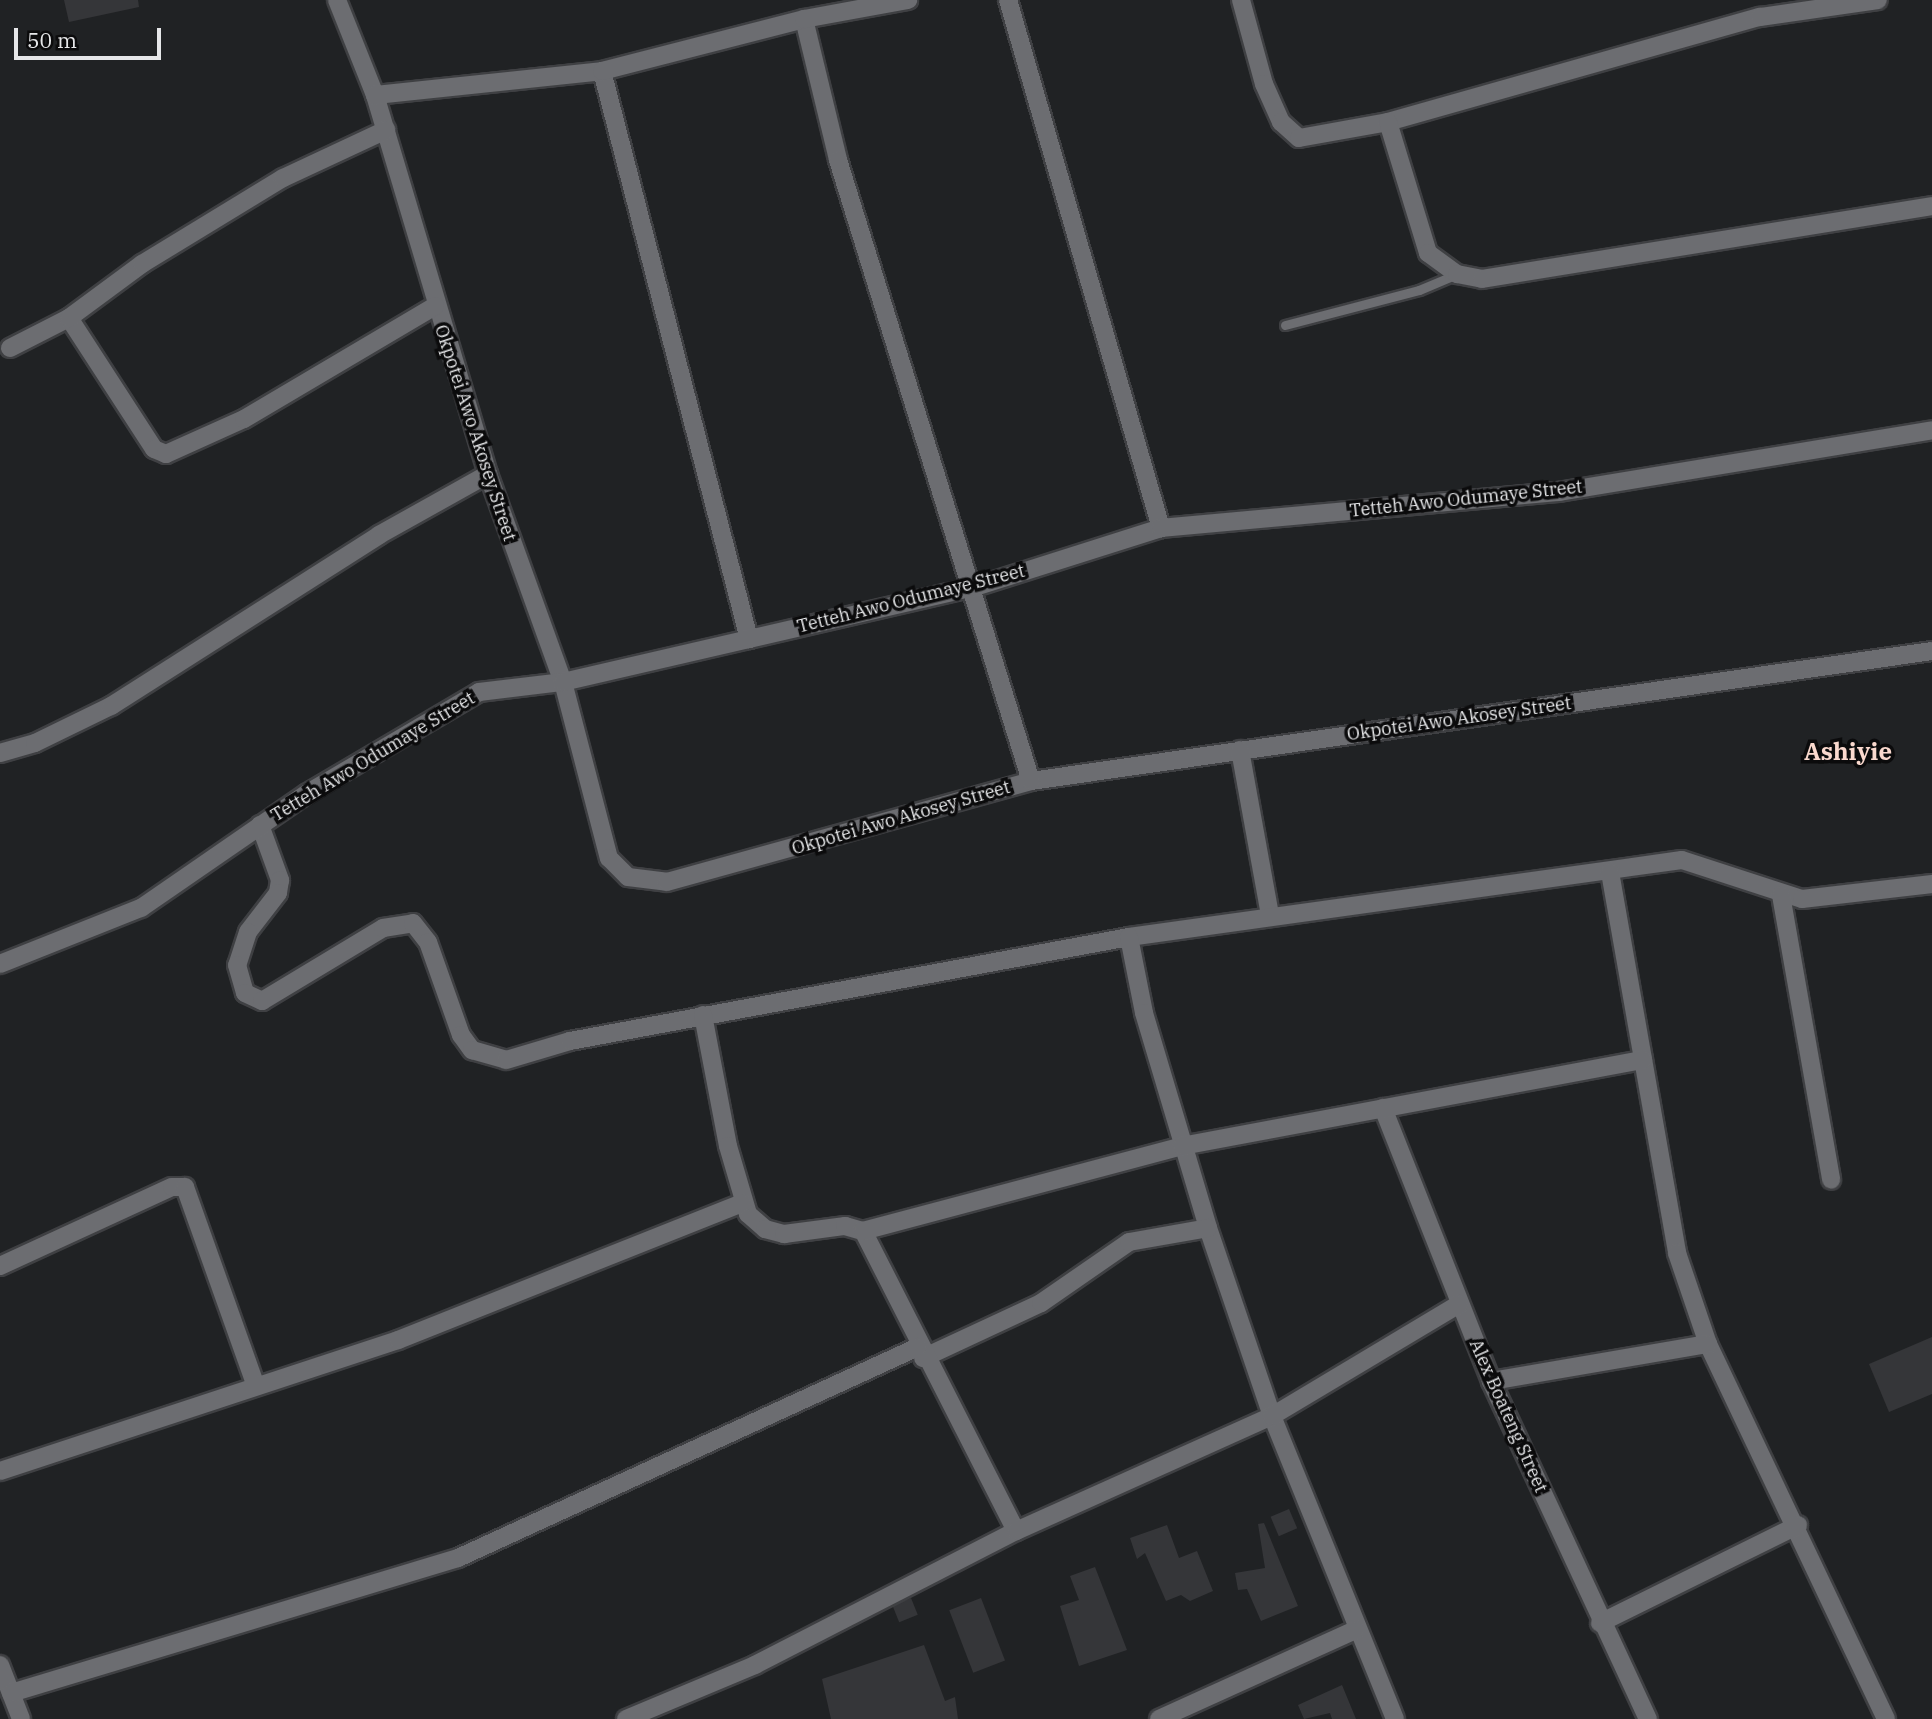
<!DOCTYPE html>
<html>
<head>
<meta charset="utf-8">
<style>
  body { margin:0 }
  #map { position:relative; width:1932px; height:1719px; overflow:hidden; background:#202224; font-family:"IBM Plex Serif",serif }
  div>[style] { position:absolute }
  [style*='--x'] { left:calc(var(--x)*1px); top:calc(var(--y)*1px); width:calc(var(--w)*1px); rotate:calc(var(--a)*1deg) }
  .building>* { inset:0; background:#353639; transform-origin:0 0 }
  .roads { filter:drop-shadow(2px 0 #3f4043) drop-shadow(-2px 0 #3f4043) drop-shadow(0 2px #3f4043) drop-shadow(0 -2px #3f4043) }
  .service>* { height:9px; margin:-4.5px; padding:0 4.5px; transform-origin:4.5px; border-radius:4.5px; background:#6c6d71 }
  .minor>* { height:18px; margin:-9px; padding:0 9px; transform-origin:9px; border-radius:9px; background:#6c6d71 }
  span { translate:-50% -50%; white-space:nowrap; text-align:center; line-height:1.15; -webkit-text-stroke:7px #0b0b0c; paint-order:stroke }
  .street-label { font-size:18px; color:#e6e7e9 }
  .district-label { font-size:24px; color:#fad9ce; font-weight:700 }
  .scale { position:absolute; left:14px; top:28px; width:147px; height:32px; box-sizing:border-box; border:4px solid #e6e7e9; border-top:0; padding-left:9px; font-size:21px; line-height:24px; white-space:nowrap; color:#e6e7e9; -webkit-text-stroke:5px #0b0b0c; paint-order:stroke }
</style>
</head>
<body>
<div id="map">
  <div class="building">
    <i style="clip-path:polygon(64px 0,138px 0,139px 7px,69px 22px)"></i>
    <i style="clip-path:polygon(1932px 1337px,1932px 1394px,1889px 1412px,1869px 1364px)"></i>
    <i style="left:1289px;top:1509px;width:21px;height:20px;rotate:67deg"></i>
    <i style="clip-path:polygon(1264px 1523px,1298px 1606px,1261px 1621px,1247px 1589px,1238px 1590px,1235px 1573px,1265px 1568px,1258px 1524px)"></i>
    <i style="clip-path:polygon(1167px 1525px,1179px 1558px,1197px 1551px,1213px 1591px,1190px 1601px,1181px 1595px,1166px 1601px,1145px 1553px,1137px 1559px,1130px 1538px)"></i>
    <i style="clip-path:polygon(1095px 1567px,1127px 1650px,1079px 1666px,1060px 1606px,1079px 1600px,1070px 1576px)"></i>
    <i style="left:911px;top:1598px;width:18px;height:20px;rotate:68deg"></i>
    <i style="left:981px;top:1598px;width:67px;height:34px;rotate:69deg"></i>
    <i style="clip-path:polygon(924px 1645px,945px 1701px,955px 1697px,958px 1719px,831px 1719px,822px 1679px)"></i>
    <i style="clip-path:polygon(1342px 1685px,1356px 1719px,1332px 1719px,1330px 1713px,1304px 1719px,1298px 1705px)"></i>
  </div>
  <div class="roads">
    <div class="service">
      <i style="--x:1285;--y:325;--w:138;--a:-14.6"></i>
      <i style="--x:1419;--y:290;--w:41;--a:-22.8"></i>
    </div>
    <div class="minor">
      <i style="--x:337;--y:0;--w:102;--a:68.2"></i>
      <i style="--x:375;--y:95;--w:395;--a:73.4"></i>
      <i style="--x:488;--y:474;--w:221;--a:70.2"></i>
      <i style="--x:563;--y:682;--w:182;--a:75.4"></i>
      <i style="--x:609;--y:858;--w:27;--a:45"></i>
      <i style="--x:628;--y:877;--w:39;--a:7"></i>
      <i style="--x:667;--y:882;--w:378;--a:-15.5"></i>
      <i style="--x:1031;--y:781;--w:910;--a:-8.21"></i>
      <i style="--x:1008;--y:0;--w:550;--a:73.84"></i>
      <i style="--x:1241;--y:0;--w:87;--a:74.7"></i>
      <i style="--x:1264;--y:84;--w:42;--a:65.9"></i>
      <i style="--x:1281;--y:122;--w:24;--a:42"></i>
      <i style="--x:1299;--y:138;--w:90;--a:-10.2"></i>
      <i style="--x:1388;--y:122;--w:387;--a:-15.8"></i>
      <i style="--x:1760;--y:17;--w:119;--a:-8.2"></i>
      <i style="--x:804;--y:19;--w:145;--a:76.4"></i>
      <i style="--x:838;--y:160;--w:650;--a:72.74"></i>
      <i style="--x:602;--y:71;--w:587;--a:75.49"></i>
      <i style="--x:375;--y:95;--w:228;--a:-6"></i>
      <i style="--x:602;--y:71;--w:209;--a:-14.4"></i>
      <i style="--x:804;--y:19;--w:106;--a:-10.4"></i>
      <i style="--x:1388;--y:122;--w:137;--a:73"></i>
      <i style="--x:1428;--y:253;--w:36;--a:36"></i>
      <i style="--x:1457;--y:274;--w:25;--a:11"></i>
      <i style="--x:1482;--y:279;--w:456;--a:-9.2"></i>
      <i style="--x:69;--y:318;--w:156;--a:57"></i>
      <i style="--x:154;--y:449;--w:13;--a:23"></i>
      <i style="--x:166;--y:454;--w:85;--a:-24.2"></i>
      <i style="--x:244;--y:419;--w:222;--a:-30.6"></i>
      <i style="--x:10;--y:348;--w:66;--a:-27"></i>
      <i style="--x:69;--y:318;--w:91;--a:-36.5"></i>
      <i style="--x:142;--y:264;--w:165;--a:-31.4"></i>
      <i style="--x:283;--y:178;--w:114;--a:-25"></i>
      <i style="--x:1240;--y:750;--w:168;--a:79.7"></i>
      <i style="--x:0;--y:753;--w:36;--a:-16"></i>
      <i style="--x:35;--y:743;--w:85;--a:-26"></i>
      <i style="--x:111;--y:706;--w:318;--a:-32.5"></i>
      <i style="--x:379;--y:535;--w:125;--a:-29.2"></i>
      <i style="--x:260;--y:825;--w:59;--a:70"></i>
      <i style="--x:280;--y:880;--w:13;--a:99"></i>
      <i style="--x:278;--y:893;--w:49;--a:127.6"></i>
      <i style="--x:248;--y:932;--w:35;--a:108"></i>
      <i style="--x:237;--y:965;--w:29;--a:74"></i>
      <i style="--x:245;--y:993;--w:19;--a:25"></i>
      <i style="--x:262;--y:1001;--w:141;--a:-31.1"></i>
      <i style="--x:383;--y:928;--w:30;--a:-9"></i>
      <i style="--x:413;--y:923;--w:24;--a:52"></i>
      <i style="--x:428;--y:942;--w:99;--a:70.5"></i>
      <i style="--x:461;--y:1035;--w:19;--a:54"></i>
      <i style="--x:472;--y:1050;--w:35;--a:16"></i>
      <i style="--x:506;--y:1060;--w:67;--a:-16.5"></i>
      <i style="--x:570;--y:1041;--w:569;--a:-10.54"></i>
      <i style="--x:1129;--y:937;--w:558;--a:-7.93"></i>
      <i style="--x:1682;--y:860;--w:126;--a:18"></i>
      <i style="--x:1802;--y:899;--w:131;--a:-6.6"></i>
      <i style="--x:1610;--y:872;--w:387;--a:80"></i>
      <i style="--x:1677;--y:1253;--w:96;--a:71.2"></i>
      <i style="--x:1708;--y:1344;--w:415;--a:64.6"></i>
      <i style="--x:1781;--y:895;--w:289;--a:80"></i>
      <i style="--x:1129;--y:937;--w:77;--a:78.8"></i>
      <i style="--x:1144;--y:1013;--w:224;--a:73.4"></i>
      <i style="--x:1208;--y:1228;--w:199;--a:71.2"></i>
      <i style="--x:1272;--y:1416;--w:327;--a:67.9"></i>
      <i style="--x:0;--y:964;--w:152;--a:-21.7"></i>
      <i style="--x:141;--y:908;--w:201;--a:-34.6"></i>
      <i style="--x:306;--y:794;--w:201;--a:-30.5"></i>
      <i style="--x:479;--y:692;--w:85;--a:-6.8"></i>
      <i style="--x:563;--y:682;--w:423;--a:-13"></i>
      <i style="--x:975;--y:587;--w:195;--a:-17.6"></i>
      <i style="--x:1161;--y:528;--w:400;--a:-5.2"></i>
      <i style="--x:1559;--y:492;--w:378;--a:-9.4"></i>
      <i style="--x:703;--y:1015;--w:133;--a:79.2"></i>
      <i style="--x:728;--y:1146;--w:71;--a:73.6"></i>
      <i style="--x:748;--y:1214;--w:23;--a:41"></i>
      <i style="--x:765;--y:1229;--w:20;--a:15"></i>
      <i style="--x:784;--y:1234;--w:62;--a:-7.5"></i>
      <i style="--x:845;--y:1226;--w:19;--a:16"></i>
      <i style="--x:1383;--y:1108;--w:294;--a:68.4"></i>
      <i style="--x:1491;--y:1381;--w:373;--a:65.1"></i>
      <i style="--x:0;--y:1266;--w:189;--a:-24.7"></i>
      <i style="--x:172;--y:1187;--w:13;--a:0"></i>
      <i style="--x:185;--y:1187;--w:211;--a:70.4"></i>
      <i style="--x:923;--y:1358;--w:130;--a:-25"></i>
      <i style="--x:1041;--y:1303;--w:107;--a:-34.7"></i>
      <i style="--x:1129;--y:1242;--w:80;--a:-10"></i>
      <i style="--x:1491;--y:1381;--w:220;--a:-9.7"></i>
      <i style="--x:0;--y:1471;--w:419;--a:-18.2"></i>
      <i style="--x:398;--y:1340;--w:370;--a:-21.7"></i>
      <i style="--x:1016;--y:1531;--w:337;--a:-117"></i>
      <i style="--x:863;--y:1231;--w:330;--a:-14.9"></i>
      <i style="--x:1182;--y:1146;--w:469;--a:-10.6"></i>
      <i style="--x:1600;--y:1623;--w:221;--a:-26.3"></i>
      <i style="--x:0;--y:1665;--w:58;--a:68.7"></i>
      <i style="--x:11;--y:1693;--w:467;--a:-16.8"></i>
      <i style="--x:458;--y:1558;--w:506;--a:-24.64"></i>
      <i style="--x:626;--y:1719;--w:140;--a:-22.7"></i>
      <i style="--x:755;--y:1665;--w:293;--a:-27.2"></i>
      <i style="--x:1016;--y:1531;--w:281;--a:-24.2"></i>
      <i style="--x:1272;--y:1416;--w:218;--a:-30.9"></i>
      <i style="--x:1159;--y:1719;--w:215;--a:-24.4"></i>
    </div>
  </div>
  <div class="street-label">
    <span style="left:475px;top:433px;rotate:72deg">Okpotei Awo Akosey Street</span>
    <span style="left:1466px;top:499px;rotate:-6deg">Tetteh Awo Odumaye Street</span>
    <span style="left:911px;top:599px;rotate:-14deg">Tetteh Awo Odumaye Street</span>
    <span style="left:1459px;top:719px;rotate:-8deg">Okpotei Awo Akosey Street</span>
    <span style="left:373px;top:757px;rotate:-31deg">Tetteh Awo Odumaye Street</span>
    <span style="left:901px;top:818px;rotate:-16deg">Okpotei Awo Akosey Street</span>
    <span style="left:1508px;top:1416px;rotate:66deg">Alex Boateng Street</span>
  </div>
  <div class="district-label">
    <span style="left:1848px;top:752px">Ashiyie</span>
  </div>
  <div class="scale">50 m</div>
</div>
</body>
</html>
